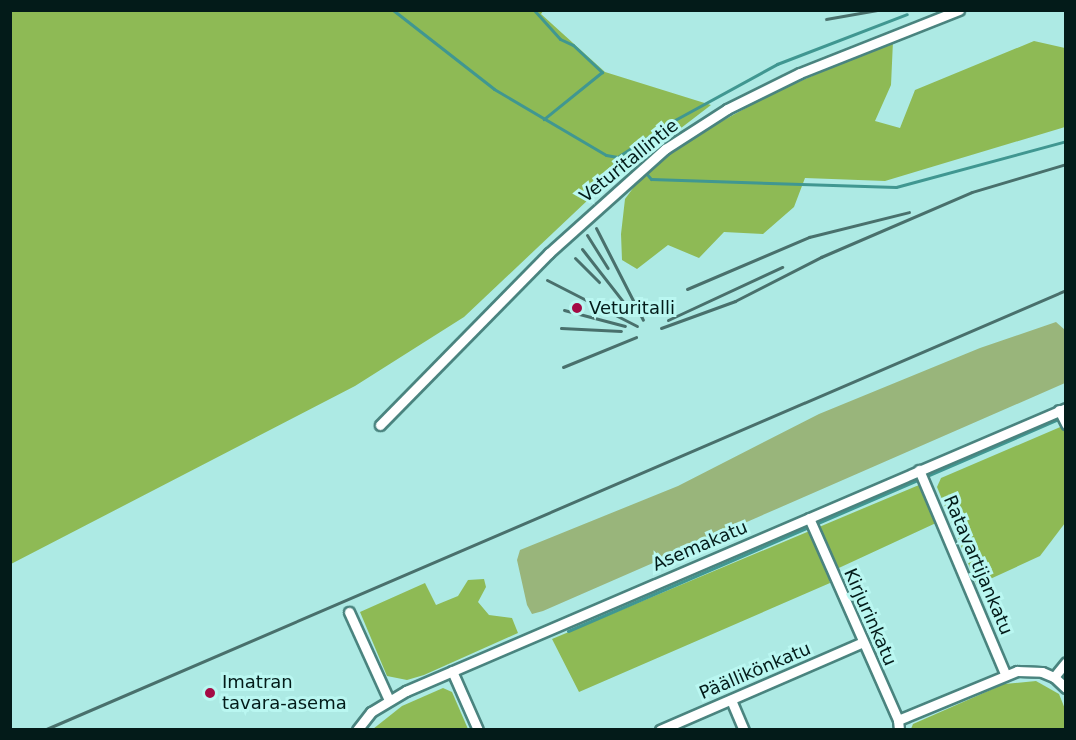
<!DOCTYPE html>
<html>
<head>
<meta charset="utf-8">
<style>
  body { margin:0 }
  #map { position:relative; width:1076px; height:740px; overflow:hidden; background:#adeae4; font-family:"DejaVu Sans",sans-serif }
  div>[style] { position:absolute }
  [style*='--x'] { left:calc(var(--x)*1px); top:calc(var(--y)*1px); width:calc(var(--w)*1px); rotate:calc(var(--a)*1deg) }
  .green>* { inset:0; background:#99b57b }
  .forest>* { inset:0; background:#8eba55 }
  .stream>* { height:3px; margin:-1.5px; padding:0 1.5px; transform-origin:1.5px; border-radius:1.5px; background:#409791 }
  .roads { filter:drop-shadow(2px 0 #4a847f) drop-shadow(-2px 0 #4a847f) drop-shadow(0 2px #4a847f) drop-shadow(0 -2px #4a847f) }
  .minor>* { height:9px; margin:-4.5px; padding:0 4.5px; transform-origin:4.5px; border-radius:4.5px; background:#fff }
  .rail>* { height:3px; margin:-1.5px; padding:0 1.5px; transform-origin:1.5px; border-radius:1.5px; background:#49706c }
  .dots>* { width:16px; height:16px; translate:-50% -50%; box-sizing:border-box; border:3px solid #baf7f1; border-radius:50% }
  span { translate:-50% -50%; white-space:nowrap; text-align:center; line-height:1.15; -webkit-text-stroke:6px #baf7f1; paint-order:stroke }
  .street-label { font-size:18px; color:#031b19 }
  .poi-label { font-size:18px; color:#031b19 }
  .left { translate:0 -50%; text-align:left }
  .frame { position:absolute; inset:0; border:12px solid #031b19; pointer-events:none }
</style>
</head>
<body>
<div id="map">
  <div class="green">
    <i style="clip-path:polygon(1056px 322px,1065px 330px,1065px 383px,543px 611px,532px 614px,527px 605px,517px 560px,520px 550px,678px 486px,819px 414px,980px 348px)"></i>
  </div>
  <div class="forest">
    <i style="clip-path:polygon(11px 10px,543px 11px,541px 14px,605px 72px,711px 105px,590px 198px,464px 317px,355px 386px,11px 564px)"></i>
    <i style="clip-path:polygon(893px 41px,891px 85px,875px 121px,900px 128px,915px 90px,1034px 41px,1065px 48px,1065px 127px,885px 181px,805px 178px,794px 207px,763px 234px,724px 232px,699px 258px,668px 245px,637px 269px,622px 260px,621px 234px,625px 199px,645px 172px,695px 136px,773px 93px)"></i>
    <i style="clip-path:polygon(1065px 425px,1065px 523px,1040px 556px,977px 585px,937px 487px,941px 478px)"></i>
    <i style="clip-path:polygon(919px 485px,936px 523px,828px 573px,830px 583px,579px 692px,552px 639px)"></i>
    <i style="clip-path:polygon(484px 579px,486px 587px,478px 602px,489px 615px,512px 618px,518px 633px,424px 675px,407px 680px,387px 676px,360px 612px,425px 583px,436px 605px,458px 596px,468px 580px)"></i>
    <i style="clip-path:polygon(1036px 681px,1059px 694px,1065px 709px,1065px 729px,911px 729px,913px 724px,1004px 684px)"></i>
    <i style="clip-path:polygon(443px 688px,452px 692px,468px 729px,373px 729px,402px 706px)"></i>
  </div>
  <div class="stream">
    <i style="--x:393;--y:10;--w:128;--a:38"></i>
    <i style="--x:494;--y:89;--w:130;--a:30.5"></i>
    <i style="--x:606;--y:155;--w:29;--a:10"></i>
    <i style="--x:635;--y:160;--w:25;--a:50"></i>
    <i style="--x:651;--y:179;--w:245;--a:1.9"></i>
    <i style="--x:896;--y:187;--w:176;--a:-15.1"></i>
    <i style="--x:534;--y:10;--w:39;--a:48"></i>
    <i style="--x:560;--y:39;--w:14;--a:25"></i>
    <i style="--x:573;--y:45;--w:40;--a:43"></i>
    <i style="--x:602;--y:72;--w:75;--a:141"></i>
    <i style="--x:619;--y:156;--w:64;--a:-32.9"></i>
    <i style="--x:673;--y:121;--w:119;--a:-28.7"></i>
    <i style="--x:777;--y:64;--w:139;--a:-21"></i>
    <i style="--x:568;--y:631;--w:537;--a:-23.37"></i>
  </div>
  <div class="roads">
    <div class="minor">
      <i style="--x:1059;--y:410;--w:16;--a:63"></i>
      <i style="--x:380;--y:425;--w:241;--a:-45.5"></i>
      <i style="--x:549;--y:253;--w:156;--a:-41.9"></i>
      <i style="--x:665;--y:149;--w:74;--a:-32.8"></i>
      <i style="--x:727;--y:109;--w:81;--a:-26.3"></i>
      <i style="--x:800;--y:73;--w:171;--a:-21.6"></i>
      <i style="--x:919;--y:470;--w:221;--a:67.1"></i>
      <i style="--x:809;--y:518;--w:221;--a:66.2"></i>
      <i style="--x:898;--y:720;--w:10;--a:84"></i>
      <i style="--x:349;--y:612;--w:97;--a:65.6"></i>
      <i style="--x:452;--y:671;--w:64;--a:66.2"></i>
      <i style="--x:1054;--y:677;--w:19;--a:-51"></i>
      <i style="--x:731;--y:700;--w:33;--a:67"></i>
      <i style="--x:898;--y:720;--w:129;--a:-22.4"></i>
      <i style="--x:1017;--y:671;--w:25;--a:2"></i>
      <i style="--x:1042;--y:672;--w:13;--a:23"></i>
      <i style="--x:1054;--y:677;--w:16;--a:43"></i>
      <i style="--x:357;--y:730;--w:23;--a:-52"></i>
      <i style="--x:371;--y:712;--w:41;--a:-31"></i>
      <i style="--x:406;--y:691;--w:718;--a:-23.21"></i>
      <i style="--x:660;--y:730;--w:221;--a:-23.4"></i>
    </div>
  </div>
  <div class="rail">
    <i style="--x:826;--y:19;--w:52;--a:-10"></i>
    <i style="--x:596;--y:228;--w:103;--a:62.9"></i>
    <i style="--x:587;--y:235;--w:39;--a:58"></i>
    <i style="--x:582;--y:249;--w:81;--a:52"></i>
    <i style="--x:575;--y:258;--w:34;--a:45"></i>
    <i style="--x:547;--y:280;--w:101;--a:27.1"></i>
    <i style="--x:687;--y:289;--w:133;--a:-23.1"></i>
    <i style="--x:809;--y:237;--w:103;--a:-14"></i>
    <i style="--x:564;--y:310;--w:63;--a:14.7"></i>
    <i style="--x:668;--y:320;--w:126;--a:-24.9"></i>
    <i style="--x:561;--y:328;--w:60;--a:2.9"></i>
    <i style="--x:661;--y:328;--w:79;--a:-20"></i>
    <i style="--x:735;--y:301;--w:97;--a:-27.1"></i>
    <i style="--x:821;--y:257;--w:164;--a:-23.3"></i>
    <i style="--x:972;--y:192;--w:98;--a:-16.6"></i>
    <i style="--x:563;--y:367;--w:79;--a:-22.3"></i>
    <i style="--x:44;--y:730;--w:1113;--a:-23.29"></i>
  </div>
  <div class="dots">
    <i style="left:577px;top:308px;background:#a40a44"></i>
    <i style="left:210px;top:693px;background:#a40a44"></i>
  </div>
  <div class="street-label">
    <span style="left:629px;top:161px;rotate:-39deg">Veturitallintie</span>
    <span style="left:700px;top:546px;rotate:-23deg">Asemakatu</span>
    <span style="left:978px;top:565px;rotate:67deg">Ratavartijankatu</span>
    <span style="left:870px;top:617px;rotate:66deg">Kirjurinkatu</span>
    <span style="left:755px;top:671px;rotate:-23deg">Päällikönkatu</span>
  </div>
  <div class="poi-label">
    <span class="left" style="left:589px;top:308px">Veturitalli</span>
    <span class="left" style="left:222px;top:693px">Imatran<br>tavara-asema</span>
  </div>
  <div class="frame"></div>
</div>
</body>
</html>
